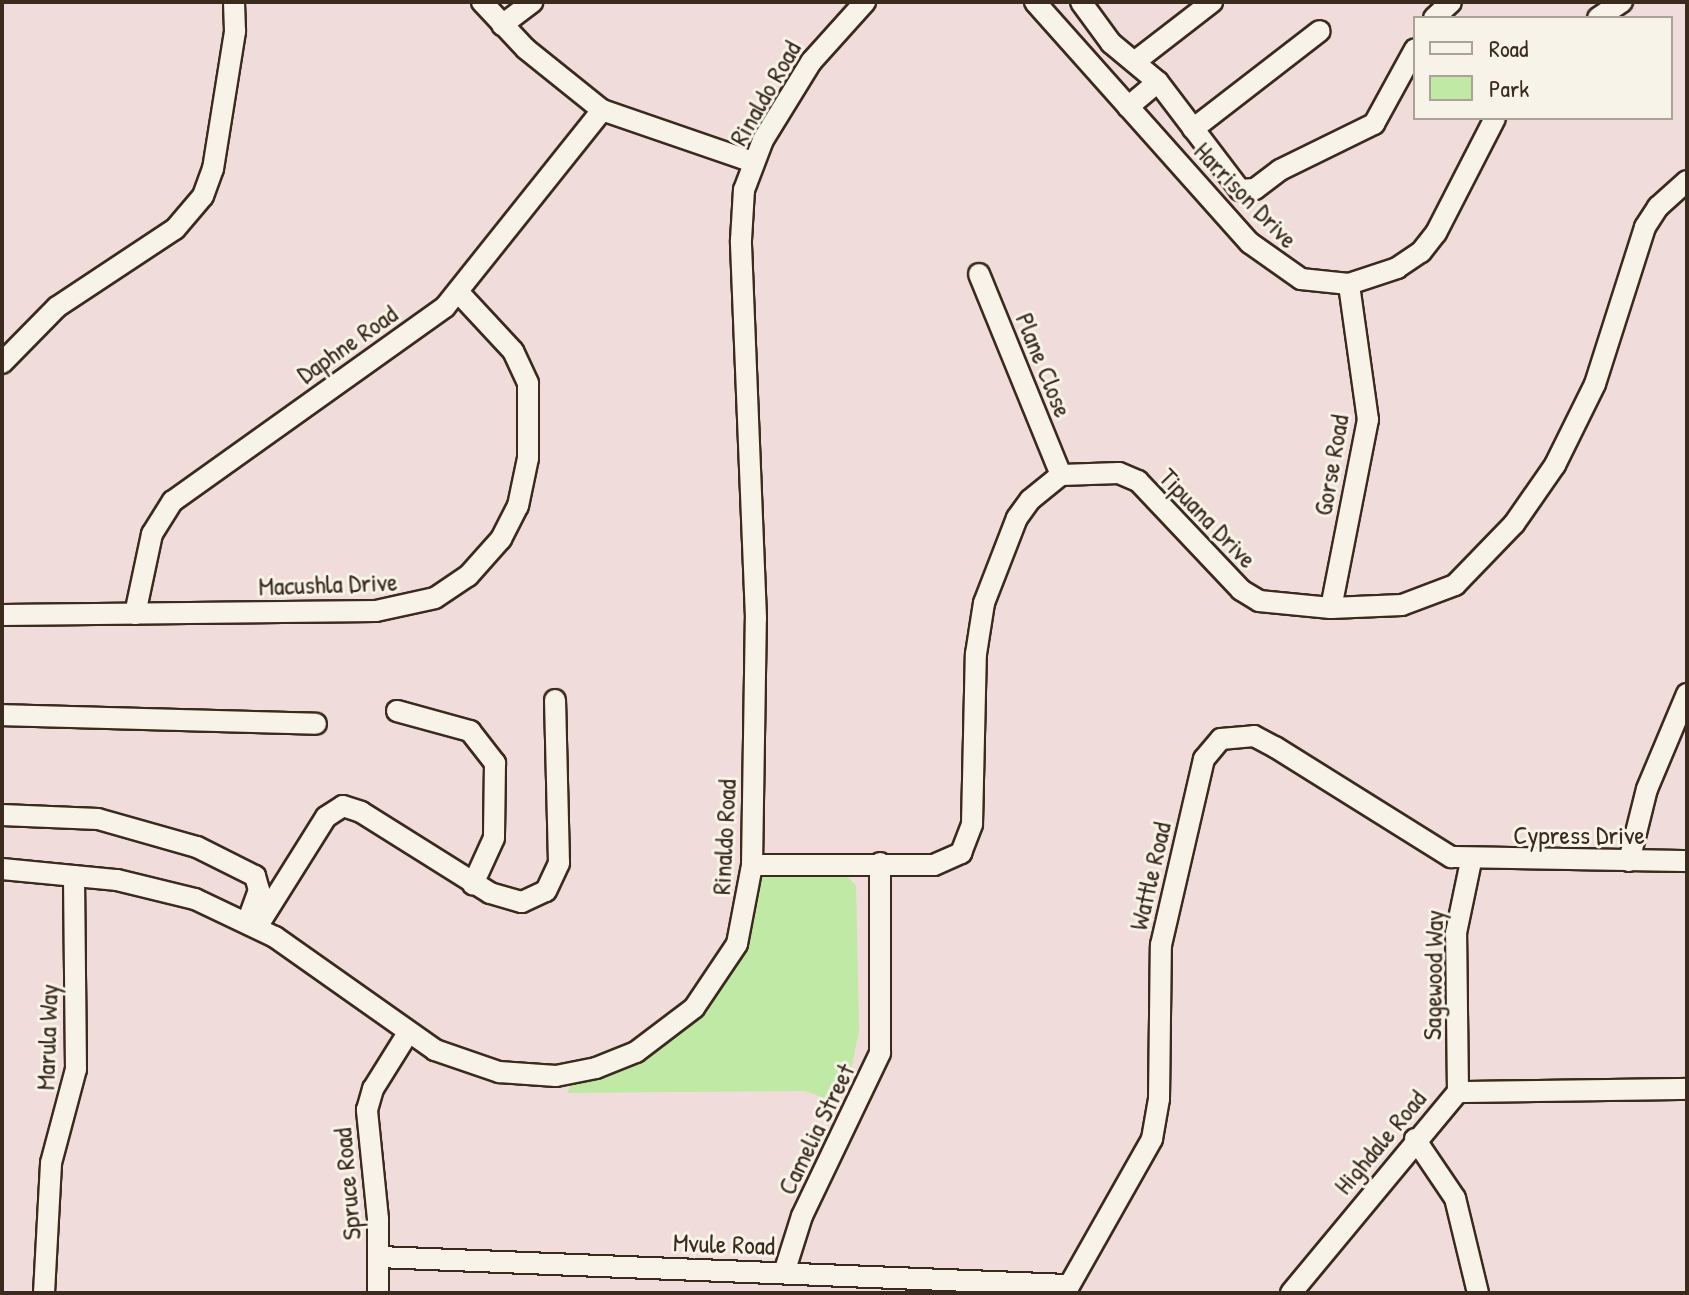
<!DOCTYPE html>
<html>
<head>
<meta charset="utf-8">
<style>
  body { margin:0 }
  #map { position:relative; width:1689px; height:1295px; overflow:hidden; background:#f0dcda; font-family:"Patrick Hand",sans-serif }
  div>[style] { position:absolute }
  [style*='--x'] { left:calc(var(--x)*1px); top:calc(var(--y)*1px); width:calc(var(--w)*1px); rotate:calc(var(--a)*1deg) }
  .green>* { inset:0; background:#c0e9a5 }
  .roads { filter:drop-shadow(2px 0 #3b2a1e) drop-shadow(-2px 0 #3b2a1e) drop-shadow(0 2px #3b2a1e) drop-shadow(0 -2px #3b2a1e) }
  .minor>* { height:20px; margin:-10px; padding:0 10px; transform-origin:10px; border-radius:10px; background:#f7f3e8 }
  span { translate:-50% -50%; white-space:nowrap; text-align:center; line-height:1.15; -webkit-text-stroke:6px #f7f3e8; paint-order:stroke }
  .street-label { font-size:26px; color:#3b2a1e }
  .frame { position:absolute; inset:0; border:4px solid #3b2a1e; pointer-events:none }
  .legend { position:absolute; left:1413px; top:16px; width:260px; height:104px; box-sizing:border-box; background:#f7f3e8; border:2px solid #aca397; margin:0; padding:10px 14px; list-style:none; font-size:24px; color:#3b2a1e }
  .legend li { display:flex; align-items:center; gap:16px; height:40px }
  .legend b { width:40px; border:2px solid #aca397 }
</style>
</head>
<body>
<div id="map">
  <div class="green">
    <i style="clip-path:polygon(747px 868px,844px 872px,856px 886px,859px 1031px,850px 1075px,835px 1102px,805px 1091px,567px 1093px,572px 1083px,621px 1068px,686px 1014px,739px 939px)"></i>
  </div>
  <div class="roads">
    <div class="minor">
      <i style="--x:482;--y:2;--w:64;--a:46.9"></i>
      <i style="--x:526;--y:49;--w:97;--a:38.8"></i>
      <i style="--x:602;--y:110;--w:160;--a:19"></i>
      <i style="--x:1035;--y:2;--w:323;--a:48.3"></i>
      <i style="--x:1250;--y:243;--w:62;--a:35.2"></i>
      <i style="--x:1301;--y:279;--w:48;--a:5.9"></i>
      <i style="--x:1349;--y:284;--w:51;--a:-18.4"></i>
      <i style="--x:1397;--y:268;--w:29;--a:-34"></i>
      <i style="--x:1421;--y:252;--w:24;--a:-52"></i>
      <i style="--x:1436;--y:233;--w:129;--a:-62.8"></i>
      <i style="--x:1081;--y:2;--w:51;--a:53.8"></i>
      <i style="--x:1111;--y:43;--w:61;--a:39.7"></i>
      <i style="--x:1158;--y:82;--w:136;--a:52.8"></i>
      <i style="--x:1240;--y:190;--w:15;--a:-4"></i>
      <i style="--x:1255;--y:189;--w:31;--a:-37"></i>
      <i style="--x:1280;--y:170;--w:105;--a:-26.1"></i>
      <i style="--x:1374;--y:124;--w:85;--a:-61.3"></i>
      <i style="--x:1434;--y:18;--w:23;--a:-43"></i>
      <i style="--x:1598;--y:18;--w:29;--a:-34"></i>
      <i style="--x:502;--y:25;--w:38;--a:-37"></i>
      <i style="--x:1137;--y:60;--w:95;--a:-37.7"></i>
      <i style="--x:1128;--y:107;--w:39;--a:-40"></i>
      <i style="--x:1193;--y:129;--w:160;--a:-37.7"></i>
      <i style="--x:979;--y:274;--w:217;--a:67.8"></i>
      <i style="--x:2;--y:363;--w:78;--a:-45.5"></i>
      <i style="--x:57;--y:307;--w:141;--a:-33.5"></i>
      <i style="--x:175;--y:229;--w:43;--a:-49.7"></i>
      <i style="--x:203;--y:196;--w:29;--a:-70"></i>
      <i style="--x:213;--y:169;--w:140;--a:-80.9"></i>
      <i style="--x:235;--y:31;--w:29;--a:-92"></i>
      <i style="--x:1331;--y:608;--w:192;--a:-78.9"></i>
      <i style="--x:1368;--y:420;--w:137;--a:-98"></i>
      <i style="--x:135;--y:614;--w:82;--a:-78"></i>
      <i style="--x:152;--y:534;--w:39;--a:-58"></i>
      <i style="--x:173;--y:501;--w:334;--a:-35.5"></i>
      <i style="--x:445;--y:307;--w:252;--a:-51.4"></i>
      <i style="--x:2;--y:615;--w:374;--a:-0.6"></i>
      <i style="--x:376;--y:611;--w:60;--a:-12.4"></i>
      <i style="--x:435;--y:598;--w:40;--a:-34"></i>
      <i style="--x:468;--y:576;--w:50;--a:-48.3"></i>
      <i style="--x:501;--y:539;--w:37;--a:-63"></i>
      <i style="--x:518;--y:506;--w:49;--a:-78.2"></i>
      <i style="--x:528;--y:458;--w:75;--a:-90"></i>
      <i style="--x:528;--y:383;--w:35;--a:-115"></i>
      <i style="--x:513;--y:351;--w:78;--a:-132.9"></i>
      <i style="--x:397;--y:711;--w:76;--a:15.3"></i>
      <i style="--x:470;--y:731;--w:41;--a:52"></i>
      <i style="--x:495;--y:763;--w:75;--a:90.8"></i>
      <i style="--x:494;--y:838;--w:51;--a:114.5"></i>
      <i style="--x:2;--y:715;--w:314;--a:1.6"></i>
      <i style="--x:2;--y:815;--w:96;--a:2.4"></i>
      <i style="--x:98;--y:819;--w:103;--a:15.8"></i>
      <i style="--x:197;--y:847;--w:65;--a:26.6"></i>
      <i style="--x:255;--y:876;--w:15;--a:74"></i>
      <i style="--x:259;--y:890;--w:32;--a:110"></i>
      <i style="--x:1629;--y:861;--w:74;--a:-76"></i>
      <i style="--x:1647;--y:789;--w:103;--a:-67.2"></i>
      <i style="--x:752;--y:865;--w:182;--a:0"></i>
      <i style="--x:934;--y:865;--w:30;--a:-24"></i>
      <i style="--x:961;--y:853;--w:31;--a:-69"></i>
      <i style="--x:972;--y:824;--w:170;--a:-88.7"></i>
      <i style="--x:976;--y:654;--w:52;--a:-81.1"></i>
      <i style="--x:984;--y:603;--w:91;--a:-68.8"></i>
      <i style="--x:1017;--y:518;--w:22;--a:-54"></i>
      <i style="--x:1030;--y:500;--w:40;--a:-39"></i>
      <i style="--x:1061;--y:475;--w:58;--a:-2"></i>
      <i style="--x:1119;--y:473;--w:21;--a:23"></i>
      <i style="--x:1138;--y:481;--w:150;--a:46.6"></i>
      <i style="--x:1241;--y:590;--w:21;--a:31"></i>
      <i style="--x:1259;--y:601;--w:72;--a:5.6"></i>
      <i style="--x:1331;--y:608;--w:71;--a:-2.4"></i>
      <i style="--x:1402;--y:605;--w:57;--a:-20.7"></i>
      <i style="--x:1455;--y:585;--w:85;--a:-46"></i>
      <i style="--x:1514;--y:524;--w:72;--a:-55.2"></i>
      <i style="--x:1555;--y:465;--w:90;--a:-63.7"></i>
      <i style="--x:1595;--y:384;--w:165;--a:-72.3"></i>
      <i style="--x:1645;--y:227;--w:24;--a:-57"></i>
      <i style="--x:1658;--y:207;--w:39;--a:-42"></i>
      <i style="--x:2;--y:869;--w:116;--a:5.5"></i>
      <i style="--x:117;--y:880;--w:80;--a:13.7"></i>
      <i style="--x:195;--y:899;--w:89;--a:25.4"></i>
      <i style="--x:275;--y:937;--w:196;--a:35.2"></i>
      <i style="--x:435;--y:1050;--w:68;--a:19"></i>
      <i style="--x:499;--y:1072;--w:57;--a:4"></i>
      <i style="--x:556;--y:1076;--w:41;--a:-11.3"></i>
      <i style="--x:596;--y:1068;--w:43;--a:-21.8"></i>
      <i style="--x:636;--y:1052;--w:73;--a:-37.2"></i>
      <i style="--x:694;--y:1008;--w:77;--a:-56.1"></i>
      <i style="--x:737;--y:944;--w:80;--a:-79.2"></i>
      <i style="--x:752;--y:865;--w:247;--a:-89.1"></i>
      <i style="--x:756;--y:618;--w:378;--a:-92.3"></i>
      <i style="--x:741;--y:240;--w:50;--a:-86.6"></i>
      <i style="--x:744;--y:190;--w:53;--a:-69.2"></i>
      <i style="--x:763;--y:140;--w:92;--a:-58.4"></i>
      <i style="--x:811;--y:62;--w:81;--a:-48"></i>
      <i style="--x:257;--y:927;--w:130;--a:-57.9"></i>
      <i style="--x:326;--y:817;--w:20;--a:-33"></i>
      <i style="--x:343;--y:806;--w:19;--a:18"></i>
      <i style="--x:361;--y:812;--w:152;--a:32.1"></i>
      <i style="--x:490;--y:893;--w:33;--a:16"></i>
      <i style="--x:522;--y:902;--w:26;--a:-25"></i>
      <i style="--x:546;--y:891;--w:31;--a:-65"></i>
      <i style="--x:559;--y:863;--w:163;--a:-91.4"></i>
      <i style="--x:1458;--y:1092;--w:159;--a:-90.7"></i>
      <i style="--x:1456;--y:933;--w:74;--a:-78.2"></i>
      <i style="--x:1415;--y:1139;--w:71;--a:55.9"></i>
      <i style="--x:1455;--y:1198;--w:98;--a:76.4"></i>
      <i style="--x:379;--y:1257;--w:689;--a:2.33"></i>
      <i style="--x:784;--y:1273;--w:60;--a:-72.5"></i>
      <i style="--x:802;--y:1216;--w:181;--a:-64.4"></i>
      <i style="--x:880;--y:1053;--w:190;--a:-90"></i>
      <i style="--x:44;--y:1293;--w:130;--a:-86.9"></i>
      <i style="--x:51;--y:1163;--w:97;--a:-75.1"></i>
      <i style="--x:76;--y:1069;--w:193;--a:-90.6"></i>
      <i style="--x:378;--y:1293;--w:74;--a:-90"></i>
      <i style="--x:378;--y:1219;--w:110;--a:-95.8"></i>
      <i style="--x:367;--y:1110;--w:22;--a:-74"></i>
      <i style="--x:373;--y:1089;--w:66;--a:-58"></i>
      <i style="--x:1065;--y:1293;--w:177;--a:-60.5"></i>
      <i style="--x:1152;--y:1139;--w:41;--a:-80.1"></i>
      <i style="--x:1159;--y:1099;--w:154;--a:-89.3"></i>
      <i style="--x:1161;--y:945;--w:191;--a:-77"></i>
      <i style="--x:1204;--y:759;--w:26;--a:-50"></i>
      <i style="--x:1221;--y:739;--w:33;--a:-5"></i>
      <i style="--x:1254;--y:736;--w:24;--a:28"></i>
      <i style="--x:1275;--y:747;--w:208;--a:32"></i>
      <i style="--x:1451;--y:857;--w:236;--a:1"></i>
      <i style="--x:1291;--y:1293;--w:261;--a:-50.3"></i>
      <i style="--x:1458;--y:1092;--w:229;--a:-0.8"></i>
    </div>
  </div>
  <div class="street-label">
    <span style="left:765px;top:93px;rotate:-60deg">Rinaldo Road</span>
    <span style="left:1246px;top:195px;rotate:46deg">Harrison Drive</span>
    <span style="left:347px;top:344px;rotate:-35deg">Daphne Road</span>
    <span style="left:1044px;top:365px;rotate:68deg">Plane Close</span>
    <span style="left:1331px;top:465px;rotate:-80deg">Gorse Road</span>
    <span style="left:1208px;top:518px;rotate:46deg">Tipuana Drive</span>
    <span style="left:328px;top:584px;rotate:-2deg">Macushla Drive</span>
    <span style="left:1579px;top:835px">Cypress Drive</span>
    <span style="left:724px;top:837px;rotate:-87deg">Rinaldo Road</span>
    <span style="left:1150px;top:876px;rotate:-77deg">Wattle Road</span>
    <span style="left:1433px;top:975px;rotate:-89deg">Sagewood Way</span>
    <span style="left:47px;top:1037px;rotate:-88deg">Marula Way</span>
    <span style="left:816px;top:1129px;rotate:-64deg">Camelia Street</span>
    <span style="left:1380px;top:1142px;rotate:-50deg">Highdale Road</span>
    <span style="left:347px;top:1184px;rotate:-95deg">Spruce Road</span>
    <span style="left:724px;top:1244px;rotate:2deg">Mvule Road</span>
  </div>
  <div class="frame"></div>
  <ul class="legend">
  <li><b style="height:10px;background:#f7f3e8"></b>Road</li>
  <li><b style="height:22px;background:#c0e9a5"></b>Park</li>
  </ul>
</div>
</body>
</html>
